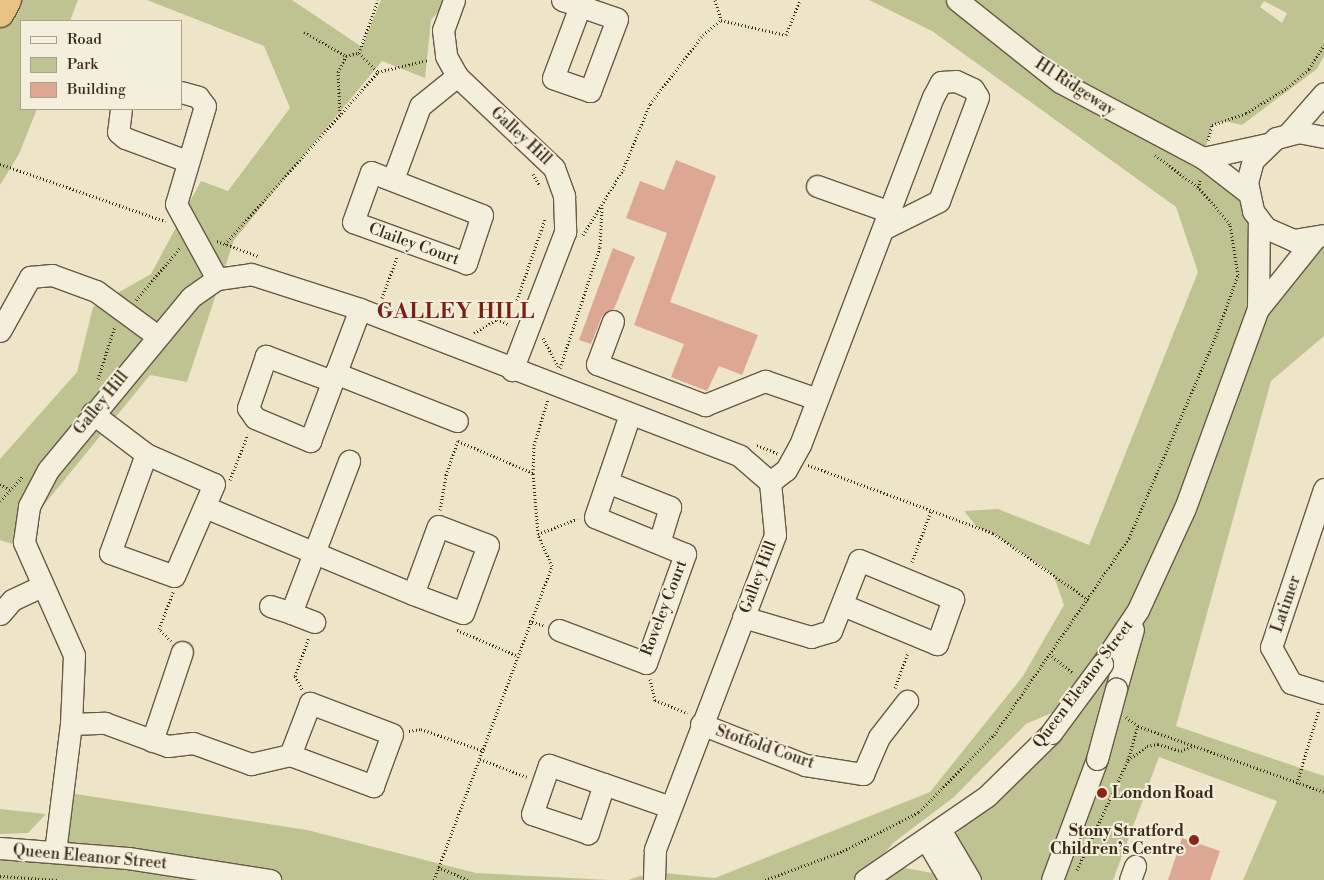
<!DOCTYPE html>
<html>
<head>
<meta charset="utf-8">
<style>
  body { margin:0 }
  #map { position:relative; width:1324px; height:880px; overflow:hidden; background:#eee5c9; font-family:"Libre Bodoni",serif }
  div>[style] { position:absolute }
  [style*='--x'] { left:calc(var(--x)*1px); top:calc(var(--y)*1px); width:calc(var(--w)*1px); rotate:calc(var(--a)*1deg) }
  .green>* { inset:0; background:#bfc392 }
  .building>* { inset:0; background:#dda893 }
  .path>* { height:3px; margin-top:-1.5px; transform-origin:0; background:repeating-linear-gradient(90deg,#3a2b17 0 1px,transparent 0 3.5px) }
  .roads { filter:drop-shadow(1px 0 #675a44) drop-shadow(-1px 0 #675a44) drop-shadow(0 1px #675a44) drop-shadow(0 -1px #675a44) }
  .minor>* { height:21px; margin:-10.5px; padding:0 10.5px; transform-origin:10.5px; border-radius:10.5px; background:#f4eedc }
  .highway>* { height:28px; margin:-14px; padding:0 14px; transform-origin:14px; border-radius:14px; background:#e7c284 }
  .bridges { filter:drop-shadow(1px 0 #675a44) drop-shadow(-1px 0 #675a44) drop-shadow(0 1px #675a44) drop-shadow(0 -1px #675a44) }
  .minor-bridge>* { height:21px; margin:-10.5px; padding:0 10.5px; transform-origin:10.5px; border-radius:10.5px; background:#f4eedc }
  .dots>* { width:14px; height:14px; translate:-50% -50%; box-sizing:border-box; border:2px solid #f4eedc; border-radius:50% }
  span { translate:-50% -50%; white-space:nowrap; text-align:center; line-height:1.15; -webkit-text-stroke:4px #f4eedc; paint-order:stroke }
  .street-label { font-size:16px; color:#3a2b17 }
  .poi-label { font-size:16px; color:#3a2b17; font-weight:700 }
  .left { translate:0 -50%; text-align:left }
  .right { translate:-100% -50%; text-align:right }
  .district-label { font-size:21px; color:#7a1f14; font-weight:700; letter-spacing:1px }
  .legend { position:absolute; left:20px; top:20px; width:162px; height:90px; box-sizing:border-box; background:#f4eedc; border:1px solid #aaa08d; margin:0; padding:6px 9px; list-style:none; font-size:15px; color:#3a2b17 }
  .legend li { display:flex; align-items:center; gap:10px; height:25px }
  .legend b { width:25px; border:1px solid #aaa08d }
</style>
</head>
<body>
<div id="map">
  <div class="green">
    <i style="clip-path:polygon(7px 0,78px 0,70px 21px,21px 21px,21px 109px,37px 109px,19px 154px,0 185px,0 13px)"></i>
    <i style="clip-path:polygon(147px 0,292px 0,362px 47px,381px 0,448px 0,431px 20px,425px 78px,382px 61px,234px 240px,187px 382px,150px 375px,12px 544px,0 540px,0 459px,77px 372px,93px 307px,151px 274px,201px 181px,228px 191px,290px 108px,264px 46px)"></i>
    <i style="clip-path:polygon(evenodd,869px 0,1324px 0,1324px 56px,1317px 69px,1242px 125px,1225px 121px,1212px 125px,1203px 158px,1247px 192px,1258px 309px,1324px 235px,1324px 336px,1271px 381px,1176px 726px,1324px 776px,1324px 880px,1243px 880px,1277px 801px,1159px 757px,1113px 880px,1058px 880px,1097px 735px,1043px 880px,977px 880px,953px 838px,1072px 704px,1026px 724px,954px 797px,893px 843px,863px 880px,628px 880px,653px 872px,715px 878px,930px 792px,1023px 676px,1064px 605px,1053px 574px,993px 533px,977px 527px,964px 511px,998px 509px,1089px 545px,1198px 272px,1176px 207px,932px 31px,869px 0,1264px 1px,1287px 13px,1282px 23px,1260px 7px,1264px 1px)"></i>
    <i style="clip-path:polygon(63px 792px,307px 830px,476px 873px,610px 880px,0 880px,0 848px,55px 852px)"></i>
    <i style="clip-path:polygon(0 809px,46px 814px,28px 833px,0 834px)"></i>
    <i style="clip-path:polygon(905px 868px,938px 874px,942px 880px,868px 880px)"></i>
  </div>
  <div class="building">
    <i style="clip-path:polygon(676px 160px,716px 176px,670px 302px,758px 335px,742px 375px,719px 366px,707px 391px,671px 377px,684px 344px,634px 325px,667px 233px,626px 218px,640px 181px,664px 190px)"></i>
    <i style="clip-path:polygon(613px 248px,635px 257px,614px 309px,602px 316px,591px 344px,579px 340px)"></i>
    <i style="clip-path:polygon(1182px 838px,1220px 851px,1210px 880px,1168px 880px)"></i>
  </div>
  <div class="path">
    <i style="--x:715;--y:0;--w:21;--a:73"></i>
    <i style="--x:304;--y:32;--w:48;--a:29.7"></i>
    <i style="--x:359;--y:53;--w:27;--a:45"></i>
    <i style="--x:340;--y:114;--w:42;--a:-92.7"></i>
    <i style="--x:338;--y:72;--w:18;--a:-63"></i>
    <i style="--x:346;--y:56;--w:13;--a:-13"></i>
    <i style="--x:359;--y:53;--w:56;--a:-70.3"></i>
    <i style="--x:1208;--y:140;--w:16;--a:-75"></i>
    <i style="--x:1212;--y:125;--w:36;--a:-19"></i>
    <i style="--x:1246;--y:113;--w:48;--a:-31.4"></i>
    <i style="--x:1287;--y:88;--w:29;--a:-41"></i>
    <i style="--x:1309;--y:69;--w:28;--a:-58"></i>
    <i style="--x:1155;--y:155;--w:55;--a:36.9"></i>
    <i style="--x:0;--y:164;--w:175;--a:19.1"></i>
    <i style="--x:533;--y:174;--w:14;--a:60"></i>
    <i style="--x:583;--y:235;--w:76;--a:-58.4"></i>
    <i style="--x:623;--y:170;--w:71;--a:-67.8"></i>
    <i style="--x:650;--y:104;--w:87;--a:-52.5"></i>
    <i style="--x:703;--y:35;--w:23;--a:-40"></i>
    <i style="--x:721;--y:20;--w:67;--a:13"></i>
    <i style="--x:786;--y:35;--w:38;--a:-68"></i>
    <i style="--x:217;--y:241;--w:44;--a:20.1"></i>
    <i style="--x:225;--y:244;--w:230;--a:-48.3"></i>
    <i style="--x:378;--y:72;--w:51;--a:-13.5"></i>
    <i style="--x:382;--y:298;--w:44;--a:-69.9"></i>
    <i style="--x:136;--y:300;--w:68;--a:-49.8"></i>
    <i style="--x:517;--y:300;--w:86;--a:-70.9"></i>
    <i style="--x:474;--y:333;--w:27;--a:-31"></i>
    <i style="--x:497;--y:319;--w:14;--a:25"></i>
    <i style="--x:543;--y:338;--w:32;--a:62"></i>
    <i style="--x:560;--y:368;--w:127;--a:-71.7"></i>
    <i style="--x:600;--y:247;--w:41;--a:-87.2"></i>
    <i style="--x:98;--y:379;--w:56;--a:-72.2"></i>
    <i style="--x:757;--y:445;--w:22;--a:22"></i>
    <i style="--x:808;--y:465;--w:197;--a:20.2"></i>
    <i style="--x:993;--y:533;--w:117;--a:34.9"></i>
    <i style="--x:230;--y:480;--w:49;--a:-68.6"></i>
    <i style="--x:0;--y:484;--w:12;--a:31"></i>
    <i style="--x:0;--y:501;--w:34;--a:-47"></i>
    <i style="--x:440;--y:510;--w:36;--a:-80"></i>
    <i style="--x:446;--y:475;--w:36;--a:-71"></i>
    <i style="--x:458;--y:441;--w:82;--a:23.1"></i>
    <i style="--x:538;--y:534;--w:42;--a:-21"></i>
    <i style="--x:912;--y:562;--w:54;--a:-69.6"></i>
    <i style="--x:529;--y:621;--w:15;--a:16"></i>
    <i style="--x:457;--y:630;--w:66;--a:23.1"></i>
    <i style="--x:171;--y:641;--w:17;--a:-135"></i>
    <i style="--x:159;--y:629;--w:40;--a:-69"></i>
    <i style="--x:1052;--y:656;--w:27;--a:39"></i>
    <i style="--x:650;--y:679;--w:22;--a:77"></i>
    <i style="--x:655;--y:700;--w:35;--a:22"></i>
    <i style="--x:895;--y:688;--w:38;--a:-70"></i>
    <i style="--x:302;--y:689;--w:15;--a:-118"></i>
    <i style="--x:295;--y:676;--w:41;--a:-70.3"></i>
    <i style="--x:1126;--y:717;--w:15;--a:37"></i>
    <i style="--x:409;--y:731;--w:12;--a:-9"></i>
    <i style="--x:421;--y:729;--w:67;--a:19.2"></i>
    <i style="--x:480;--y:759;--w:50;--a:21"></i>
    <i style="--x:1128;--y:760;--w:24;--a:-36"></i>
    <i style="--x:1147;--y:746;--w:11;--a:-10"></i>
    <i style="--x:1158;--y:744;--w:24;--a:17"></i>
    <i style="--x:1181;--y:751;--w:12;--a:-24"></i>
    <i style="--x:1297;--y:783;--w:77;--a:-73.4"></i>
    <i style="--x:438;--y:867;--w:33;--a:23"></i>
    <i style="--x:1077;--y:870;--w:121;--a:-65.1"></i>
    <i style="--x:1128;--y:760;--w:35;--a:-74"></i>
    <i style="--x:1138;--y:726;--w:197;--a:19.5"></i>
    <i style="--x:0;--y:876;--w:58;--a:3.9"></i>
    <i style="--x:434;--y:880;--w:335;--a:-69.4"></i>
    <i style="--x:552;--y:566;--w:35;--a:-114"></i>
    <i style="--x:538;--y:534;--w:61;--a:-94.7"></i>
    <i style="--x:533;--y:473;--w:28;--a:-88"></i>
    <i style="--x:534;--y:445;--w:48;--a:-73.1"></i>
    <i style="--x:765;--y:880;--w:83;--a:-20.4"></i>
    <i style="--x:843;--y:851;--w:85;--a:-27.2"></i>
    <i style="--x:919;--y:812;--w:107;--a:-45.8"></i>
    <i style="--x:994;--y:735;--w:239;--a:-55.6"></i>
    <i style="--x:1129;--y:538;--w:220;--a:-66.7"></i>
    <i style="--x:1216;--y:336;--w:65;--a:-70.2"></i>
    <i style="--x:1238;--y:275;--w:52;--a:-98.9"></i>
    <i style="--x:1230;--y:224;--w:48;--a:-130.7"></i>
    <i style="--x:1199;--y:188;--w:10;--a:-84"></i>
  </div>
  <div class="roads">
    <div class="minor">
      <i style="--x:454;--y:0;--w:32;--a:110"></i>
      <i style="--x:443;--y:30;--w:26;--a:83"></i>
      <i style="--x:446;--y:56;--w:23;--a:61"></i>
      <i style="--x:457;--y:76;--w:134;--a:43.5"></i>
      <i style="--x:554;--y:168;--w:30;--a:70"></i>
      <i style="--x:564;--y:196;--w:36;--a:88"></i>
      <i style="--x:565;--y:232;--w:148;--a:111"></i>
      <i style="--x:562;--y:0;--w:19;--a:18"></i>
      <i style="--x:580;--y:6;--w:39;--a:19"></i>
      <i style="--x:617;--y:19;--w:77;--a:110.6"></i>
      <i style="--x:590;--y:91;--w:39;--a:-161"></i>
      <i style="--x:553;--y:78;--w:77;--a:-69.4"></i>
      <i style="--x:957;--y:0;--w:132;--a:38.5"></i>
      <i style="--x:1060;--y:82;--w:162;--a:28"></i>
      <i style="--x:1203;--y:158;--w:56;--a:37.7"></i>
      <i style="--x:181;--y:92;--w:18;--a:16"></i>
      <i style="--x:198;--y:97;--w:11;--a:52"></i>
      <i style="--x:205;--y:106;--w:102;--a:106.5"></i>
      <i style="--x:176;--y:204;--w:85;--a:61.3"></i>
      <i style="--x:121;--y:109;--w:23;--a:97"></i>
      <i style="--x:118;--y:132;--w:9;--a:41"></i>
      <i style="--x:125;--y:138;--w:66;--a:20.4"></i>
      <i style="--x:1289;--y:133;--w:53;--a:-48.8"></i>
      <i style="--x:1324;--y:137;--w:25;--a:-169"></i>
      <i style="--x:1299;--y:132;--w:24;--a:165"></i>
      <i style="--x:1276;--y:138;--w:32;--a:136"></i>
      <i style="--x:1253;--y:160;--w:23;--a:105"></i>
      <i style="--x:1247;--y:182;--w:30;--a:78"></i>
      <i style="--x:1253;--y:211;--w:21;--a:53"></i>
      <i style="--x:1266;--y:228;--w:30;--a:24"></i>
      <i style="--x:1293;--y:240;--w:31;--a:-9"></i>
      <i style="--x:1203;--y:158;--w:66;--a:-12.3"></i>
      <i style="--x:371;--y:172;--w:119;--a:21.2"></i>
      <i style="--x:482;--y:215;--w:51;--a:108.4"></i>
      <i style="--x:466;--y:263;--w:120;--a:-160.1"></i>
      <i style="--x:353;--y:222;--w:53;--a:-70.2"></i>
      <i style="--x:393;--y:179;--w:78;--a:-69.7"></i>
      <i style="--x:420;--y:106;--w:48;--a:-39"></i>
      <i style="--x:817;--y:186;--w:77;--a:19.6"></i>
      <i style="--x:1258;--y:309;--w:90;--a:-51.3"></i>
      <i style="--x:613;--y:321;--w:46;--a:110.4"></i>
      <i style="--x:597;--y:364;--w:116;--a:20.8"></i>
      <i style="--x:705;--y:405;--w:65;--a:-21.8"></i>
      <i style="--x:765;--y:381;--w:55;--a:19.1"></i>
      <i style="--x:0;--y:331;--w:62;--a:-60.9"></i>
      <i style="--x:30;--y:277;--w:22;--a:-5"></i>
      <i style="--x:52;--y:275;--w:47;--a:20"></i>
      <i style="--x:96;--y:291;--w:74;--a:36.3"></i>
      <i style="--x:335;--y:373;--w:131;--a:21.5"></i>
      <i style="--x:332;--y:381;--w:71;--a:-159.3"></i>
      <i style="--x:266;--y:356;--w:55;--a:109.1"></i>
      <i style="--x:248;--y:408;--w:12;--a:55"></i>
      <i style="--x:255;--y:418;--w:60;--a:22.7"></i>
      <i style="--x:310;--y:441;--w:141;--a:-69.3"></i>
      <i style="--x:92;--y:413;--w:68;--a:37.2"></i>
      <i style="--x:146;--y:454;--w:74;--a:23.8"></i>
      <i style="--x:214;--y:484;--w:100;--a:113.5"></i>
      <i style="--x:174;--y:576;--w:68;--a:-160.2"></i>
      <i style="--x:110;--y:553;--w:105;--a:-70"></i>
      <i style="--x:607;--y:482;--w:68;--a:21.6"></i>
      <i style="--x:670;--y:507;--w:34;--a:107"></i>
      <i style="--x:770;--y:482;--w:20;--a:-37"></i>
      <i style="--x:786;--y:470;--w:29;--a:-61"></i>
      <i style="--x:800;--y:445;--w:373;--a:-69.1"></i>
      <i style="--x:933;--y:97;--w:17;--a:-62"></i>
      <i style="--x:941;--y:82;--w:15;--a:-4"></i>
      <i style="--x:956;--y:81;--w:19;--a:25"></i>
      <i style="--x:973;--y:89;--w:9;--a:58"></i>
      <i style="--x:978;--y:97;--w:111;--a:110.6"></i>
      <i style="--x:939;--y:201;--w:63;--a:153.4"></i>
      <i style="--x:1324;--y:489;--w:167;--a:108.5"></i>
      <i style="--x:1271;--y:647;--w:41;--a:60.9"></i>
      <i style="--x:1291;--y:683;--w:34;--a:17"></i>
      <i style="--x:205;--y:507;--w:225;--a:22.7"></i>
      <i style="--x:413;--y:594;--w:53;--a:20.8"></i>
      <i style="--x:463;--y:613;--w:72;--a:-69.8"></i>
      <i style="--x:488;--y:545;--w:53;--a:-159.2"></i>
      <i style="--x:438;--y:526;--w:72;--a:110.2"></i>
      <i style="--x:270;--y:606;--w:22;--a:18"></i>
      <i style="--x:291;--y:613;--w:163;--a:-69.1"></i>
      <i style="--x:291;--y:613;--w:25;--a:21"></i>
      <i style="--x:0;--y:614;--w:18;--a:-49"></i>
      <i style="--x:12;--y:600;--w:33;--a:-25"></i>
      <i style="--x:743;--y:617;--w:71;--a:16.4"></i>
      <i style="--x:811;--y:637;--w:21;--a:-17"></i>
      <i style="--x:831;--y:631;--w:76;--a:-68.5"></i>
      <i style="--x:859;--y:560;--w:102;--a:22.5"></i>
      <i style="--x:953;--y:599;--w:48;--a:109.6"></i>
      <i style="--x:937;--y:644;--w:102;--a:-157.5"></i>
      <i style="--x:559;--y:630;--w:93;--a:20.8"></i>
      <i style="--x:646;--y:663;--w:116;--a:-70.3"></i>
      <i style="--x:685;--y:554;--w:97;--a:-157.7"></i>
      <i style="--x:595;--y:517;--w:109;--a:-71.2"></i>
      <i style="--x:1102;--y:664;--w:65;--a:-56.3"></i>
      <i style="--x:1138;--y:610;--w:112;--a:-65.3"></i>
      <i style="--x:1185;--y:508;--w:212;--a:-69.9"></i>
      <i style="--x:1258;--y:309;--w:89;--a:-89.4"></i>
      <i style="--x:1116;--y:689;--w:62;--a:-74.2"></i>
      <i style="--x:71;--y:724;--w:34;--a:-2"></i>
      <i style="--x:105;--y:723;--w:67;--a:20.1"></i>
      <i style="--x:168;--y:746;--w:25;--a:-7"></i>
      <i style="--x:193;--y:743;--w:62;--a:19.9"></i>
      <i style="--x:251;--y:764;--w:40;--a:-13"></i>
      <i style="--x:290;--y:755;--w:89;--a:20.5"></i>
      <i style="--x:373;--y:786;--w:55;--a:-69.9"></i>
      <i style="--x:392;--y:734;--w:88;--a:-159.3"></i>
      <i style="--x:310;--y:703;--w:56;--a:111"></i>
      <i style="--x:701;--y:724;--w:112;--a:21.5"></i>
      <i style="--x:805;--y:765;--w:59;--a:8.8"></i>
      <i style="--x:863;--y:774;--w:40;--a:-66.6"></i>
      <i style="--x:879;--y:737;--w:46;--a:-52.1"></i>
      <i style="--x:152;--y:741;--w:94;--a:-71.4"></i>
      <i style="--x:604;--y:784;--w:52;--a:108.1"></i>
      <i style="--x:588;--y:833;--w:59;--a:-161.3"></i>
      <i style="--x:532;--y:814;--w:52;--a:-70.9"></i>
      <i style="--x:549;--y:765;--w:58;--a:19.1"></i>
      <i style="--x:604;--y:784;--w:70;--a:19.2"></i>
      <i style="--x:941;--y:831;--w:57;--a:59.4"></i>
      <i style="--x:927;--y:841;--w:45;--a:59.5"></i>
      <i style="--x:0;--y:848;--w:128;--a:4.5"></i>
      <i style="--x:128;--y:858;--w:144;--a:8.8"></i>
      <i style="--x:55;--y:852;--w:129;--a:-82.9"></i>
      <i style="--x:71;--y:724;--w:69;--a:-87.5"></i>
      <i style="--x:74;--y:655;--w:124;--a:-113.9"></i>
      <i style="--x:24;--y:542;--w:36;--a:-82"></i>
      <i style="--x:29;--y:506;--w:41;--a:-62.2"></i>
      <i style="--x:48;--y:470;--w:224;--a:-50.4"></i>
      <i style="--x:191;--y:297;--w:32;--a:-35"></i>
      <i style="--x:217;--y:279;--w:34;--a:-8"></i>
      <i style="--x:251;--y:274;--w:114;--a:17.8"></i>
      <i style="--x:360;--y:309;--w:407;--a:21.1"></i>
      <i style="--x:740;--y:456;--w:40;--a:41"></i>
      <i style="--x:770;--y:482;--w:53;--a:84.6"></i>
      <i style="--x:775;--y:535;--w:337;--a:110.9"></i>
      <i style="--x:655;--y:850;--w:30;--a:92"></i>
      <i style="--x:865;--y:880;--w:148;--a:-34.5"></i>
      <i style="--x:987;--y:796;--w:90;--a:-44.5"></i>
      <i style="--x:1052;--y:880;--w:129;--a:-69.6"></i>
      <i style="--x:1130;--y:880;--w:15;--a:-70"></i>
    </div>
    <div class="highway">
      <i style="--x:0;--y:13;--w:15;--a:-62"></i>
    </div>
  </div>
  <div class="bridges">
    <div class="minor-bridge">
      <i style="--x:1051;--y:733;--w:86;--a:-53.5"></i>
      <i style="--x:1097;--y:759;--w:73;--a:-74.8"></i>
    </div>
  </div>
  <div class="dots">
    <i style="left:1102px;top:793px;background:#8f2418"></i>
    <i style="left:1194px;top:840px;background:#8f2418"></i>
  </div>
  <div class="street-label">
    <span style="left:1075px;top:87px;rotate:33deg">H1 Ridgeway</span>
    <span style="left:521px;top:136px;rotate:43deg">Galley Hill</span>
    <span style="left:414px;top:244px;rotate:20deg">Clailey Court</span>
    <span style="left:101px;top:403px;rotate:-51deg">Galley Hill</span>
    <span style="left:758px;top:577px;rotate:-69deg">Galley Hill</span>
    <span style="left:1286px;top:604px;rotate:-71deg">Latimer</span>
    <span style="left:664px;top:608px;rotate:-69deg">Roveley Court</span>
    <span style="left:1083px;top:684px;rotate:-53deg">Queen Eleanor Street</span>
    <span style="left:765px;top:747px;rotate:19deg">Stotfold Court</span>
    <span style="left:90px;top:857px;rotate:5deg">Queen Eleanor Street</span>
  </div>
  <div class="poi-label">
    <span class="left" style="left:1112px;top:793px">London Road</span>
    <span class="right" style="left:1184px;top:840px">Stony Stratford<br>Children’s Centre</span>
  </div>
  <div class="district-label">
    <span style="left:456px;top:312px">GALLEY HILL</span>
  </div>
  <ul class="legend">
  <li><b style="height:6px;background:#f4eedc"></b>Road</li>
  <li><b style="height:14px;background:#bfc392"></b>Park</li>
  <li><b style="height:14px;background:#dda893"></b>Building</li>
  </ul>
</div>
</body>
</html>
